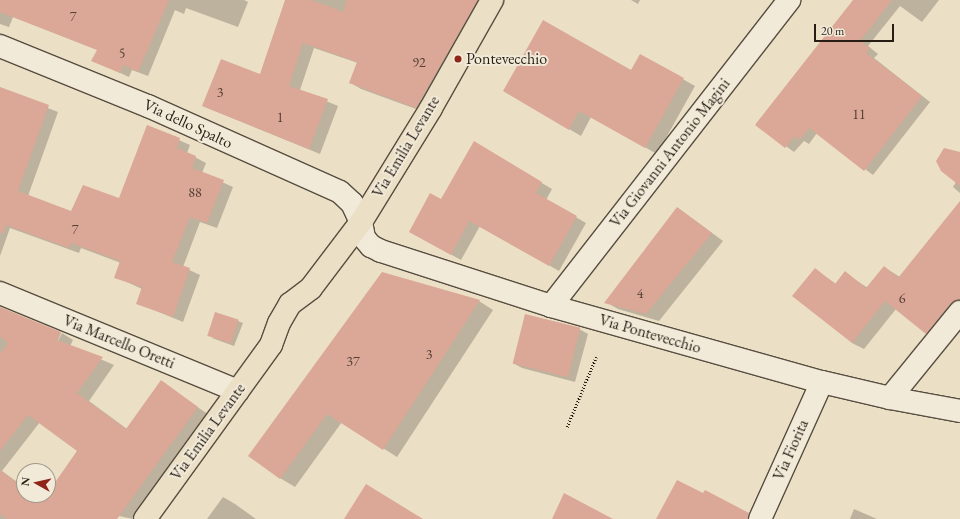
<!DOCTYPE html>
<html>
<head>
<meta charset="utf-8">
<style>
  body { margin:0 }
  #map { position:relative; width:960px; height:519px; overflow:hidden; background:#ebdfc5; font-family:"EB Garamond",serif }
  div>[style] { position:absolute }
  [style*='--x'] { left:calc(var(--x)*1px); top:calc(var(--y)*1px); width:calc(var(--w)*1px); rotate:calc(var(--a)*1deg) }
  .shadow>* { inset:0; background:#0003 }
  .building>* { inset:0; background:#dba797; transform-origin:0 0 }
  .path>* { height:2.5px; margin-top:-1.25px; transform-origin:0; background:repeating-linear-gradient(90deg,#271d14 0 1px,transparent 0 3px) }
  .roads { filter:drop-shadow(1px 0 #584e40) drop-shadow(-1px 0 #584e40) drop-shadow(0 1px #584e40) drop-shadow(0 -1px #584e40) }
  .street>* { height:22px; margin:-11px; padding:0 11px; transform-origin:11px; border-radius:11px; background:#f2ead9 }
  .secondary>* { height:22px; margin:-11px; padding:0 11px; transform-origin:11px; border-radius:11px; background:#f2ead9 }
  .primary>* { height:22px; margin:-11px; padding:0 11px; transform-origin:11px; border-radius:11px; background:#ebdfc5 }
  .dots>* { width:11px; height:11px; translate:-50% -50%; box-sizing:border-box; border:2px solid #f2ead9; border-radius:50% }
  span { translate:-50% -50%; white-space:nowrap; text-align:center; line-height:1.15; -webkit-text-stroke:4px #f2ead9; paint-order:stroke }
  .number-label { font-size:14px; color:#544035 }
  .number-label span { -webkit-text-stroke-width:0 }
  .poi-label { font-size:16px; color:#271d14 }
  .left { translate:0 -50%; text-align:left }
  .street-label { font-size:16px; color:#271d14 }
  .north { position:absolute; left:16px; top:463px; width:40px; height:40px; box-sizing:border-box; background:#f2ead9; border:1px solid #a1988a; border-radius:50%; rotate:278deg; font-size:11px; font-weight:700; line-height:16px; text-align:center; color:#271d14 }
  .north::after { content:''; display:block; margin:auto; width:14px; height:18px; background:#8f2418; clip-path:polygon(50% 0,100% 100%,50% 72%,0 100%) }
  .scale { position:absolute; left:814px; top:24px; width:80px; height:18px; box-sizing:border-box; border:2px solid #271d14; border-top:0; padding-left:5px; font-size:12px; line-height:14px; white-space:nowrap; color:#271d14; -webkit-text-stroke:3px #f2ead9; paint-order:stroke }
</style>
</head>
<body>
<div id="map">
  <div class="shadow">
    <i style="clip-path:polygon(0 0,244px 0,248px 2px,238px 27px,186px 8px,184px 14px,175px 10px,148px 76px,132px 70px,129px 77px,92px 60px,98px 50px,13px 17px,9px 27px,0 24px)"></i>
    <i style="clip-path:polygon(286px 0,491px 0,427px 113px,361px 89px,351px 83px,358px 63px,314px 48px,300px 90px,338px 106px,320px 154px,203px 106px,261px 75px)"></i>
    <i style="clip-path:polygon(631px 0,640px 0,638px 4px)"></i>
    <i style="clip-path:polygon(854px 0,939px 0,922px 22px,900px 6px,868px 46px,878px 54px,874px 58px,930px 102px,873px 175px,817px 133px,809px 144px,804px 141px,794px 152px,756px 124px)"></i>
    <i style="clip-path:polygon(640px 55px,695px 86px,657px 154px,591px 117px,581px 136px,504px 91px,631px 72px)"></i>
    <i style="clip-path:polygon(0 89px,58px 112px,28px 196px,71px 212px,120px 199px,147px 126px,190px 145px,187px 153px,206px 163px,202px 173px,233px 187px,217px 228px,200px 222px,183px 267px,200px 275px,183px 322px,137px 303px,142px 289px,116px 277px,121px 263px,81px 248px,79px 253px,10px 228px,0 256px)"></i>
    <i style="clip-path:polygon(474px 143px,552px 189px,546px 200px,586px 223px,559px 271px,480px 226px,461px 260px,421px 238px)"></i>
    <i style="clip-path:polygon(960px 153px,960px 193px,953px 187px,956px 182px)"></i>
    <i style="clip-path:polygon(960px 202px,960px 313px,938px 340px,896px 309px,864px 349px,852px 343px,815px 269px,836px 284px,845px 273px,868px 288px,884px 267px,900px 277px)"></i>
    <i style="clip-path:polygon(678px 208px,723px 241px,659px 321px,618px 309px,606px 302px)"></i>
    <i style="clip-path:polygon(382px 273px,479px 301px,493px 310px,397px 457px,342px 422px,295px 487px,280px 478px)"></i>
    <i style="clip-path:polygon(evenodd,0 309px,61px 333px,56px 345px,62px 333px,73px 340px,70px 346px,114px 365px,89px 401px,127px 429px,161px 382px,209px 415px,133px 519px,119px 516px,108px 519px,0 519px,0 309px,40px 422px,78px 450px,43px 501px,35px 495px,24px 495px,24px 487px,2px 471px,40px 422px)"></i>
    <i style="clip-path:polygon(238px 321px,243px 323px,234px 346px,212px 338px)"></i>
    <i style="clip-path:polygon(579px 329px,588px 334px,575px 382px,522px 368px,513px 363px)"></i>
    <i style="clip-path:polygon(223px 497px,235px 504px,256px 519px,207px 519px)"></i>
    <i style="clip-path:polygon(854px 509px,877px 519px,850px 519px)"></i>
  </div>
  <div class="building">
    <i style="clip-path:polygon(0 0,169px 0,138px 72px,123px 65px,120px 73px,91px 61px,97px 50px,0 12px)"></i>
    <i style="clip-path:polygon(285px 0,311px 0,344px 12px,346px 0,478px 0,416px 108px,349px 83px,357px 62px,303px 43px,289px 86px,328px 99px,309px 149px,202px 106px,221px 59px,260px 74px)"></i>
    <i style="clip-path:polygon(853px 0,892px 0,860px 41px,870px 48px,866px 53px,922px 96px,864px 171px,809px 128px,800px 140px,795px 136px,785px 148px,755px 125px)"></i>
    <i style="clip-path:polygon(543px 20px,631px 70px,640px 54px,684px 78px,645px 148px,579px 111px,569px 130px,503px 91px)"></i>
    <i style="clip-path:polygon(0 87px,49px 105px,18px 191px,71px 211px,83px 185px,119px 198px,147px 125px,180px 138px,177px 148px,196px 156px,192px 168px,224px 180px,207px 223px,190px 217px,172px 262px,190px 268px,173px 317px,136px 304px,142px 287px,114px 278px,120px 261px,71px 243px,69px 248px,6px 225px,3px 233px,0 233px)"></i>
    <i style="clip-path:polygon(474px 141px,542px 182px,536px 193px,577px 216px,549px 266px,469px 221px,451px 255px,409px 232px,430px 193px,441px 199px)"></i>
    <i style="clip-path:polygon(944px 148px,960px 152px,960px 186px,941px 171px,936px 161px)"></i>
    <i style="clip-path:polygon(960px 201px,960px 300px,950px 304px,926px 334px,885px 301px,852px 343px,792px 296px,815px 268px,835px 284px,845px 271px,866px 288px,884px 266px,898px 278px)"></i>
    <i style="clip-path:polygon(677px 207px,712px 233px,646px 314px,604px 303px)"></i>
    <i style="clip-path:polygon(382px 272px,480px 300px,383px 450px,327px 414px,280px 479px,248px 456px)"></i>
    <i style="clip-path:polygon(0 307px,61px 332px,57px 340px,103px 357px,77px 393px,126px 429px,161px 380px,198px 407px,117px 519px,7px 519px,0 514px,0 470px,24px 488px,24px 495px,34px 495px,42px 501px,77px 451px,28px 415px,0 451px,0 354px,8px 343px,0 336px)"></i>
    <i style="left:215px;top:312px;width:25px;height:25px;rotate:18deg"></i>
    <i style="left:525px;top:314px;width:57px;height:51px;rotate:14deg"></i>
    <i style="clip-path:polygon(677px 480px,703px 493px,705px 490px,749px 513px,748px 519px,656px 519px)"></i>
    <i style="clip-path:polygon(366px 484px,423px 519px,344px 519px)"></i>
    <i style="clip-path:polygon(564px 493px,613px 519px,552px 519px)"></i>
  </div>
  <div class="path">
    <i style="--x:567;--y:427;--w:76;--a:-67.5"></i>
  </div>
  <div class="roads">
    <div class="street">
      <i style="--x:0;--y:46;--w:160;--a:22.1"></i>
      <i style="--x:148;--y:106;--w:210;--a:24.1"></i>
      <i style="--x:340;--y:192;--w:16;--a:43"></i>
      <i style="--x:352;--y:203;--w:21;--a:65"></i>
      <i style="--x:361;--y:222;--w:16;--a:79"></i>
      <i style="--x:364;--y:238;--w:11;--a:49"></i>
      <i style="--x:371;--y:246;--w:11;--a:27"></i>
      <i style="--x:381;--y:251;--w:179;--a:17.9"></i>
      <i style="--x:551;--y:306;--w:281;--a:15.7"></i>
      <i style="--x:0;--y:293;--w:257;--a:22.4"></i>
      <i style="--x:551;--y:306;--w:388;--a:-52.1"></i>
      <i style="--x:890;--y:398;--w:111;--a:-50.9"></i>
    </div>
    <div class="secondary">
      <i style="--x:760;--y:519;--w:150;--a:-65.7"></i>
      <i style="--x:822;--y:382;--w:70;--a:13.2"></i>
      <i style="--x:890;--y:398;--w:71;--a:10.5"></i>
    </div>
    <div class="primary">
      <i style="--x:145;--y:519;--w:215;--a:-54.1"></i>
      <i style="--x:271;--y:345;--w:23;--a:-70"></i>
      <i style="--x:279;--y:323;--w:22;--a:-60"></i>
      <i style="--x:290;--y:304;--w:26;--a:-37"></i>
      <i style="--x:311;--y:288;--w:83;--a:-52.9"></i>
      <i style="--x:361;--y:222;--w:134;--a:-58.4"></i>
      <i style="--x:431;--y:108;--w:124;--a:-60.5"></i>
    </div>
  </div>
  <div class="dots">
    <i style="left:458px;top:59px;background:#8f2418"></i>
  </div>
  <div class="number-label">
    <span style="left:73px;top:16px">7</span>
    <span style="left:122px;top:53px">5</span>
    <span style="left:419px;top:62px">92</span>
    <span style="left:220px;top:92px">3</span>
    <span style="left:859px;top:114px">11</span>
    <span style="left:280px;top:117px">1</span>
    <span style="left:195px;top:192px">88</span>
    <span style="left:75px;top:229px">7</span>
    <span style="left:640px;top:293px">4</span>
    <span style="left:902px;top:298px">6</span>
    <span style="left:429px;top:354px">3</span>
    <span style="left:353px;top:361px">37</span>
  </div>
  <div class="poi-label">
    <span class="left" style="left:466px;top:59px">Pontevecchio</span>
  </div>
  <div class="street-label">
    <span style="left:188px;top:124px;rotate:25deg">Via dello Spalto</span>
    <span style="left:406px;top:147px;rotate:-59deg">Via Emilia Levante</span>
    <span style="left:670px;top:153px;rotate:-52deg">Via Giovanni Antonio Magini</span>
    <span style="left:650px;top:334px;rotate:16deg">Via Pontevecchio</span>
    <span style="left:119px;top:342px;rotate:22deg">Via Marcello Oretti</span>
    <span style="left:208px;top:432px;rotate:-54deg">Via Emilia Levante</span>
    <span style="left:791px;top:450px;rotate:-66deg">Via Fiorita</span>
  </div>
  <div class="north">N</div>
  <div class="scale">20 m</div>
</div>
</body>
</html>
